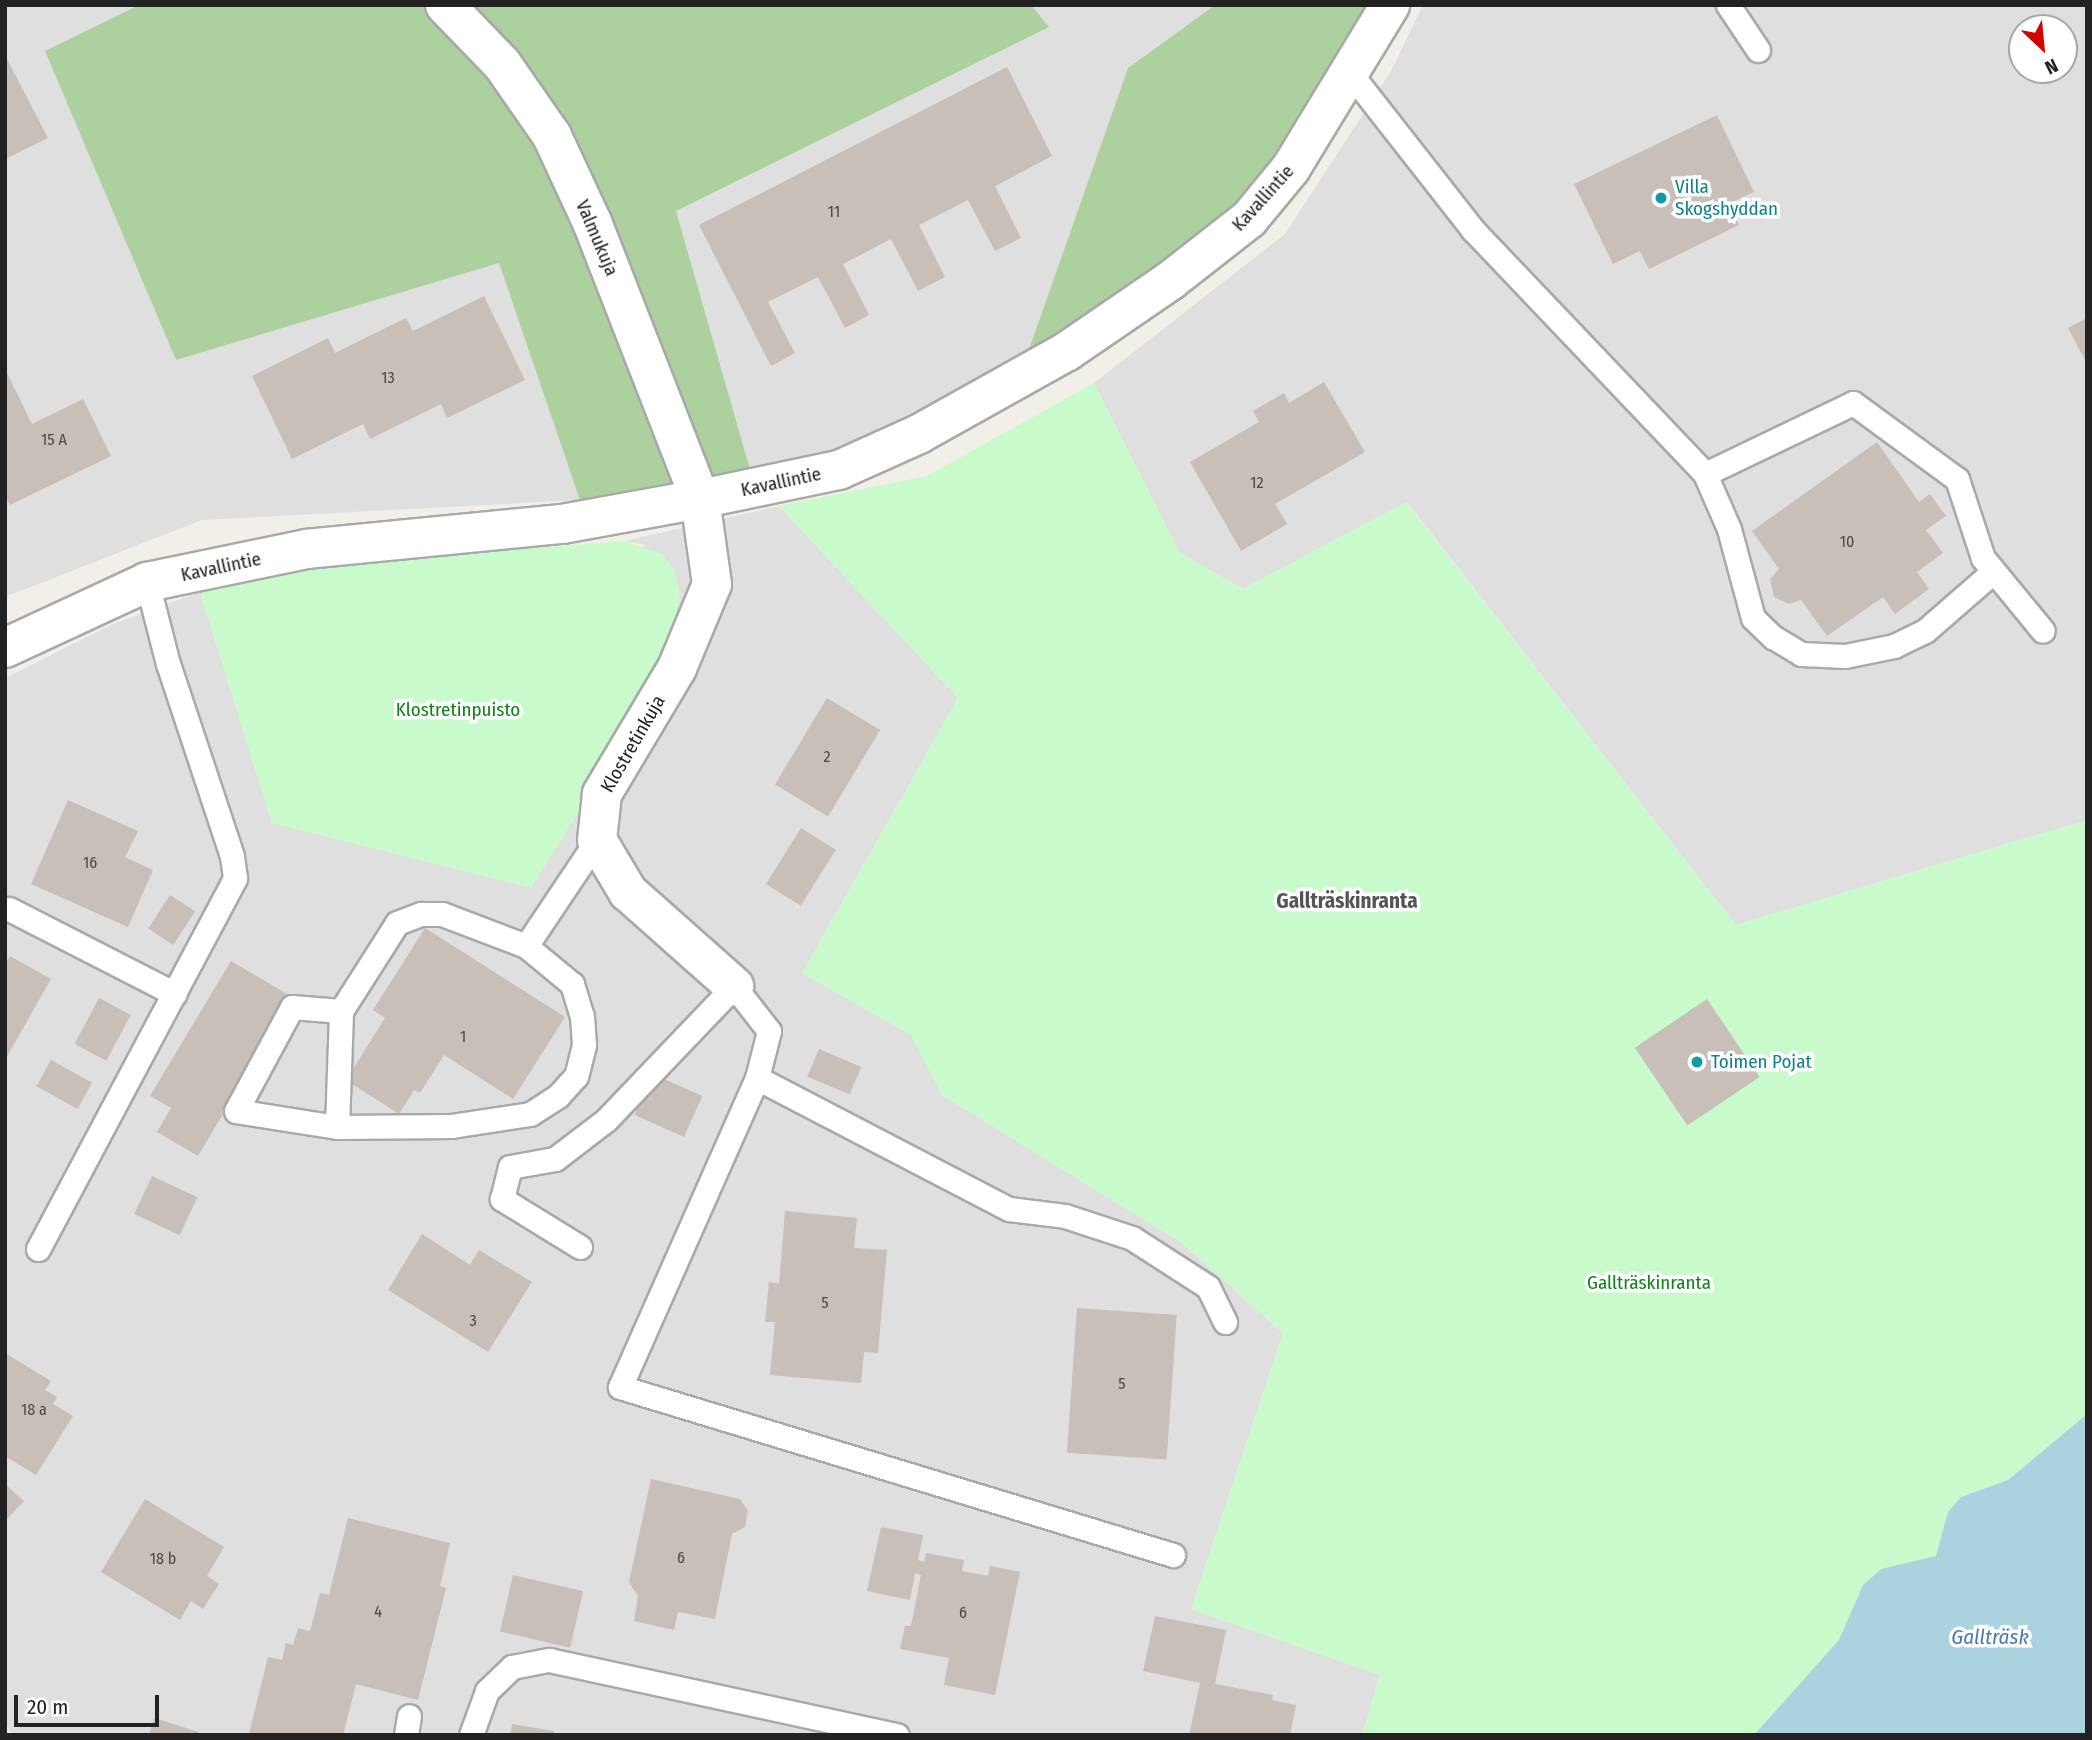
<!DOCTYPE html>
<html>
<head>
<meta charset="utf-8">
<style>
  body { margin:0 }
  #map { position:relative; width:2092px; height:1740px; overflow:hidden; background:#f2efe9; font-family:"Fira Sans Condensed",sans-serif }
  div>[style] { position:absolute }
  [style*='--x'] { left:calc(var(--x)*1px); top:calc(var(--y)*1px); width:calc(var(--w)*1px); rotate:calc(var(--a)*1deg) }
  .residential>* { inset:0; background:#e0dfdf }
  .forest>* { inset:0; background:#add19e }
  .park>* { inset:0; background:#c8facc }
  .water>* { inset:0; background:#aad3df }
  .building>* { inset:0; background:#c7bfb8; transform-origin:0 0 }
  .roads { filter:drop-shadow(2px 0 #a9a9a9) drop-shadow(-2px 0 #a9a9a9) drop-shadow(0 2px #a9a9a9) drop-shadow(0 -2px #a9a9a9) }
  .service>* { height:23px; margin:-11.5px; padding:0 11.5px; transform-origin:11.5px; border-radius:11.5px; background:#fff }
  .minor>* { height:38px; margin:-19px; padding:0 19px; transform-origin:19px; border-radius:19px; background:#fff }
  .dots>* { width:19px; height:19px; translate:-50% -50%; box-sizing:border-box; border:4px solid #fff; border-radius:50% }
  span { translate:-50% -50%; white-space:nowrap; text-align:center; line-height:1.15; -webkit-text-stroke:7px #fff; paint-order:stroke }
  .number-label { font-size:16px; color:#4b4948 }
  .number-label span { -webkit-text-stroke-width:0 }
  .culture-label { font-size:19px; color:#0d838f }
  .left { translate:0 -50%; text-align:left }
  .street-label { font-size:19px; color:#222 }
  .park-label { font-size:19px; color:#0c8416 }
  .neighbourhood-label { font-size:21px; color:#555; font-weight:700 }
  .water-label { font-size:21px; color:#4a7aab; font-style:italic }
  .frame { position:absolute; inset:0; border:7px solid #222; pointer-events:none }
  .north { position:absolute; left:2008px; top:14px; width:70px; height:70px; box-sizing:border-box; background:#fff; border:2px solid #a7a7a7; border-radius:50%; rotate:154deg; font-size:19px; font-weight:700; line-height:28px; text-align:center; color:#222 }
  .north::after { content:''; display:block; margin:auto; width:24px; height:32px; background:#d40000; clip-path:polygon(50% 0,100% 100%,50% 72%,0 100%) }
  .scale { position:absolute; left:14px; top:1695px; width:145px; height:32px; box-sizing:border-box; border:4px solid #222; border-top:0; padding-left:9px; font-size:21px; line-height:24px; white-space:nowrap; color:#222; -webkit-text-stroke:5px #fff; paint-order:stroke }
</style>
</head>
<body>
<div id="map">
  <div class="residential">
    <i style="clip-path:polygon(5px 5px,139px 5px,46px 51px,1048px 27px,1031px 5px,1215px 5px,1128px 68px,1028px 352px,880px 435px,796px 462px,580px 500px,202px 520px,5px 597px)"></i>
    <i style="clip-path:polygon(evenodd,1423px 5px,2087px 5px,2087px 820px,1736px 925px,1407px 502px,1243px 589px,1180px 553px,1094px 383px,1285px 234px,1391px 71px,1423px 5px,2022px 28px,2064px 28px,2064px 70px,2022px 70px,2022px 28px)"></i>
    <i style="clip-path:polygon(779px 506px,958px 698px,802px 973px,911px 1035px,942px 1095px,1182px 1243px,1283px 1333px,1191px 1609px,1380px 1675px,1362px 1735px,12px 1735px,5px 1722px,5px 678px,113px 624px,200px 592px,272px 823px,645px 545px,624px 541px)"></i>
  </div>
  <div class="forest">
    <i style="clip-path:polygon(139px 5px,1031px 5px,1049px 27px,676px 211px,751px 473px,580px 500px,499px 263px,176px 360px,45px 51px)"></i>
    <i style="clip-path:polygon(1215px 5px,1372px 5px,1266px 174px,1198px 238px,1028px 352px,1128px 68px)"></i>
  </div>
  <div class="park">
    <i style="clip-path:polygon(1094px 383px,1180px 553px,1243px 589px,1406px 502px,1736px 925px,2087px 820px,2087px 1414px,2007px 1480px,1961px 1497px,1948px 1512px,1937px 1556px,1881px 1569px,1863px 1585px,1839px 1640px,1754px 1735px,1362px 1735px,1380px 1675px,1191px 1609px,1283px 1333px,1182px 1243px,942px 1095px,911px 1035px,802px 973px,958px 698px,779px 506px,927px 476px)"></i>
    <i style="clip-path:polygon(624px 541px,663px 554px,675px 572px,680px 594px,672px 640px,597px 783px,531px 888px,272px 823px,200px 592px,352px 562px)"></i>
  </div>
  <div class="water">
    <i style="clip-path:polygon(2087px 1414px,2087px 1735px,1754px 1735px,1839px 1640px,1863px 1585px,1881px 1569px,1936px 1556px,1948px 1512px,1961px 1497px,2008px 1480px)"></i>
  </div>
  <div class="building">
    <i style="clip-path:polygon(5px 55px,48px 138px,5px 159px)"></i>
    <i style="clip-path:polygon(1007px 67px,1052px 156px,995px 186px,1021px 238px,995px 251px,968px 200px,919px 225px,945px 277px,918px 291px,891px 239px,843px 264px,869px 315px,845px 328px,818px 277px,768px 302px,795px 353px,771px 366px,699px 225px)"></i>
    <i style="clip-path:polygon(1717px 115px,1754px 192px,1728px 204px,1739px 225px,1649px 269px,1640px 251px,1613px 264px,1574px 184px)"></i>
    <i style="clip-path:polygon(484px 296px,525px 380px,447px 418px,441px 404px,370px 439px,363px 424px,292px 459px,252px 376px,328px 338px,335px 353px,406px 318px,413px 331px)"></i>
    <i style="clip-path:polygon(2087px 318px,2087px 364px,2068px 328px)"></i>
    <i style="clip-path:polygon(5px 369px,32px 424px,83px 399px,111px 456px,10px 505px,5px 496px)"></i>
    <i style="clip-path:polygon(1324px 382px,1365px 452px,1275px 504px,1287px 524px,1241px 551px,1190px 462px,1259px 422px,1253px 411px,1284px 393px,1289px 403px)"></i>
    <i style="clip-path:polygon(1877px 442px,1919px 502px,1930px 494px,1946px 516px,1926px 530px,1943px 553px,1917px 572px,1929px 589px,1895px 614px,1883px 597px,1827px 636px,1801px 600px,1789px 604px,1774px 597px,1770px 579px,1779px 569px,1752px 531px)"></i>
    <i style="left:827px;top:698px;width:62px;height:101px;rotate:31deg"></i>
    <i style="clip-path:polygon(68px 800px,138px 831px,125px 857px,153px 870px,128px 927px,31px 884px)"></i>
    <i style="left:801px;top:828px;width:41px;height:66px;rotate:32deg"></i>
    <i style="left:170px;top:895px;width:30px;height:40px;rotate:33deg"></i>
    <i style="clip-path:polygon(425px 928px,565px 1017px,513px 1099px,444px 1055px,420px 1093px,414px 1090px,399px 1114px,346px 1080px,385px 1018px,373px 1010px)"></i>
    <i style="clip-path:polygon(10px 956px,51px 979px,5px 1060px,5px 964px)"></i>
    <i style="clip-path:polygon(231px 961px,292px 997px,198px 1156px,157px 1132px,171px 1108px,150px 1096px)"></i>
    <i style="left:99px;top:998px;width:36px;height:52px;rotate:28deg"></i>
    <i style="left:1707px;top:999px;width:94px;height:87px;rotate:56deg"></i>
    <i style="left:819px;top:1049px;width:46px;height:30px;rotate:23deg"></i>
    <i style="left:51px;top:1060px;width:47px;height:30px;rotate:29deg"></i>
    <i style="left:653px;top:1074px;width:54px;height:45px;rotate:24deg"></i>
    <i style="left:152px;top:1176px;width:50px;height:42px;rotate:25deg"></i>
    <i style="clip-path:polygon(785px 1211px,857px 1218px,854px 1248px,887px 1250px,878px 1353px,864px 1352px,861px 1383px,770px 1375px,775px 1322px,765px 1322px,769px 1282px,779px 1284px)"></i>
    <i style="clip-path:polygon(422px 1234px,470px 1265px,479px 1250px,532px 1282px,488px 1352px,388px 1290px)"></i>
    <i style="left:1077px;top:1308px;width:100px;height:145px;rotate:4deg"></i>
    <i style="clip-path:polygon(5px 1353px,51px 1381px,45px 1390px,57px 1397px,53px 1404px,73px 1416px,36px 1475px,5px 1456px)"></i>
    <i style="clip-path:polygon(651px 1479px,740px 1499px,748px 1511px,745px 1527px,732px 1534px,715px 1619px,678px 1612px,674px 1630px,634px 1621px,638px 1596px,629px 1582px)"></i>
    <i style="clip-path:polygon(5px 1484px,24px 1501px,5px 1521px)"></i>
    <i style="clip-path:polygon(145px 1499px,224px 1547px,207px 1576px,219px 1584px,203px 1609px,191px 1601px,180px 1620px,101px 1572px)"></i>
    <i style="clip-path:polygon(348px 1518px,450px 1543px,440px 1586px,446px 1588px,418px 1700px,356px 1684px,343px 1735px,249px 1733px,268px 1657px,282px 1660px,286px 1643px,293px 1645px,298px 1628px,310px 1631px,320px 1593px,329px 1595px)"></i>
    <i style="clip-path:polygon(881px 1527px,923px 1535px,918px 1560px,924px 1562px,926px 1553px,964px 1560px,962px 1571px,988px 1576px,990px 1566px,1020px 1572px,995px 1695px,944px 1685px,949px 1658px,900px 1649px,905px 1626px,911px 1626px,921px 1575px,915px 1573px,910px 1600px,867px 1591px)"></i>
    <i style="left:513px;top:1575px;width:72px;height:58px;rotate:13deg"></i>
    <i style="clip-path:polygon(1155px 1616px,1226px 1630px,1215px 1684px,1273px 1695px,1272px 1700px,1296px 1705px,1290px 1735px,1189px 1735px,1200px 1683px,1143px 1671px)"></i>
    <i style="clip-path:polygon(154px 1718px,199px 1732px,198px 1735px,149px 1735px)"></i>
    <i style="clip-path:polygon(512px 1724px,554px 1731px,554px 1735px,510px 1735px)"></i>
  </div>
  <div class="roads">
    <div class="service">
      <i style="--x:1728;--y:5;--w:54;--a:56.3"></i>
      <i style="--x:1350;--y:73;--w:199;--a:51.9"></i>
      <i style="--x:1473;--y:230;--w:337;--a:46.4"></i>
      <i style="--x:1705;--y:474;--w:60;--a:66.4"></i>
      <i style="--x:1729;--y:529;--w:92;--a:74.9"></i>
      <i style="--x:1753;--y:618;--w:28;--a:44"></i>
      <i style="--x:1773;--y:637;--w:33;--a:31"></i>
      <i style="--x:1801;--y:654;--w:44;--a:2.6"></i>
      <i style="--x:1845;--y:656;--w:50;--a:-11.5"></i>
      <i style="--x:1894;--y:646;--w:34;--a:-26"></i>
      <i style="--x:1925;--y:631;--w:91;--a:-41"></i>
      <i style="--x:1705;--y:474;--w:164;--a:-25.6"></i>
      <i style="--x:1853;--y:403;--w:129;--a:36.2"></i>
      <i style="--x:1957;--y:479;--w:83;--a:71.8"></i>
      <i style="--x:1983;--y:558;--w:94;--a:50.6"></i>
      <i style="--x:9;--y:909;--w:186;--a:27.1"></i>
      <i style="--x:526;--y:946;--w:128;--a:-56.2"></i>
      <i style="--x:757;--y:1078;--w:284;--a:27.5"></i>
      <i style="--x:1009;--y:1209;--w:56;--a:7.1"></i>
      <i style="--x:1065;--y:1216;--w:71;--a:18.2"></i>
      <i style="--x:1132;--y:1238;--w:90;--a:32.8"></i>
      <i style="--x:1208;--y:1287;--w:39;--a:64"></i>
      <i style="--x:337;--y:1127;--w:116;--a:-88"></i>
      <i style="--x:341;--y:1011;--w:104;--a:-57.5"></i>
      <i style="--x:397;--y:923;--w:26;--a:-21"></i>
      <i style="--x:421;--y:914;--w:21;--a:0"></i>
      <i style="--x:442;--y:914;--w:90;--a:20.9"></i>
      <i style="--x:526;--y:946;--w:60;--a:39.6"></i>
      <i style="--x:572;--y:984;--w:34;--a:73"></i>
      <i style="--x:582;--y:1016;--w:29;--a:86"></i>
      <i style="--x:584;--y:1045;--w:32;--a:104"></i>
      <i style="--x:576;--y:1076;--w:27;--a:132"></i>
      <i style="--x:558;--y:1096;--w:33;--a:147"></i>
      <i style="--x:530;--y:1114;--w:79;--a:171.3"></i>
      <i style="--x:452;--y:1126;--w:115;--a:179.5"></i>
      <i style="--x:337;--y:1127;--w:102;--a:-171"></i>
      <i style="--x:236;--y:1111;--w:118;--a:-61.7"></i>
      <i style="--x:292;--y:1007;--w:49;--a:4.7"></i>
      <i style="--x:580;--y:1247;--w:92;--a:-148.4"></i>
      <i style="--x:502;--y:1199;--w:33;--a:-76"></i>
      <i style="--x:510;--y:1167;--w:46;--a:-10.1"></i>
      <i style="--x:555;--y:1159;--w:64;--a:-37.4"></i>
      <i style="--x:606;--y:1120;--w:185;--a:-46.3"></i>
      <i style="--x:734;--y:986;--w:57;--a:52.1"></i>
      <i style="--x:769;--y:1031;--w:49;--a:104.3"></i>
      <i style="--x:757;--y:1078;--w:338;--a:113.9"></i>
      <i style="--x:620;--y:1387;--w:578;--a:16.9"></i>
      <i style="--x:38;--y:1249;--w:420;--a:-62"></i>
      <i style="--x:235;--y:878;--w:22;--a:-98"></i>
      <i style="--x:232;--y:856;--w:202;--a:-108.4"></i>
      <i style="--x:168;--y:664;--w:85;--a:-104.4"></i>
      <i style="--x:406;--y:1735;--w:19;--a:-81"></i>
      <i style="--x:471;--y:1735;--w:47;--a:-70"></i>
      <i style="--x:487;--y:1691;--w:35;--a:-44"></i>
      <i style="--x:512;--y:1667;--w:38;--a:-11"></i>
      <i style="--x:549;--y:1660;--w:356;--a:12.2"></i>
    </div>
    <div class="minor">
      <i style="--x:445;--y:5;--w:82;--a:46"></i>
      <i style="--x:502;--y:64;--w:88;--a:55.2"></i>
      <i style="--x:552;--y:136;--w:95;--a:65.1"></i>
      <i style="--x:592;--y:222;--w:297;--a:68.7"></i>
      <i style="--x:700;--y:499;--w:86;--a:82"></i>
      <i style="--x:712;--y:584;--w:91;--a:112.6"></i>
      <i style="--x:677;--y:668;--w:147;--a:120.8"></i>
      <i style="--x:602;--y:794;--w:46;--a:96.2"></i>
      <i style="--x:597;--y:840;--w:61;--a:59.2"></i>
      <i style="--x:628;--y:892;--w:142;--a:41.6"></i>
      <i style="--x:5;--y:648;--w:157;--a:-24.9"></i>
      <i style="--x:147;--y:582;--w:162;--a:-11.7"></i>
      <i style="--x:306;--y:549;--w:257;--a:-5.6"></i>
      <i style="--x:562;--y:524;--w:140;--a:-10.3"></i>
      <i style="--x:700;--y:499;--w:142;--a:-11.8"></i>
      <i style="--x:839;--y:470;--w:88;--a:-24.2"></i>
      <i style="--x:919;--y:434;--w:168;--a:-29.2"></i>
      <i style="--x:1066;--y:352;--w:127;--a:-34.4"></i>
      <i style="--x:1171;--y:280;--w:99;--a:-38"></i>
      <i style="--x:1249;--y:219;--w:66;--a:-50.5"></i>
      <i style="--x:1291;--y:168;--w:191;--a:-58.7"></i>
    </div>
  </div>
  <div class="dots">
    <i style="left:1661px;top:198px;background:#0f9aa8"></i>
    <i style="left:1697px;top:1062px;background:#0f9aa8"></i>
  </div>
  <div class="number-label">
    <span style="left:834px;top:212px">11</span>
    <span style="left:388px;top:378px">13</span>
    <span style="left:54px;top:440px">15 A</span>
    <span style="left:1257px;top:483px">12</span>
    <span style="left:1847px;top:542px">10</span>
    <span style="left:827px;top:757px">2</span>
    <span style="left:90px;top:863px">16</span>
    <span style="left:463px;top:1037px">1</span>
    <span style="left:825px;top:1303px">5</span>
    <span style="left:473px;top:1321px">3</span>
    <span style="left:1122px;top:1384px">5</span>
    <span style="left:34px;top:1410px">18 a</span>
    <span style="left:681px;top:1558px">6</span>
    <span style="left:163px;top:1559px">18 b</span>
    <span style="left:378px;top:1612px">4</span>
    <span style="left:963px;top:1613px">6</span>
  </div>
  <div class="culture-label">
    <span class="left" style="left:1675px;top:198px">Villa<br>Skogshyddan</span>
    <span class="left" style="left:1711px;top:1062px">Toimen Pojat</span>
  </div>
  <div class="street-label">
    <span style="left:1263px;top:198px;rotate:-48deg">Kavallintie</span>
    <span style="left:597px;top:238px;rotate:67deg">Valmukuja</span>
    <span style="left:781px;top:482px;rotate:-12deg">Kavallintie</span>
    <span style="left:221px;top:567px;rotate:-12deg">Kavallintie</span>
    <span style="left:633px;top:744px;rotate:-60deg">Klostretinkuja</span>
  </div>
  <div class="park-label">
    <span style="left:458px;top:710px">Klostretinpuisto</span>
    <span style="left:1649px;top:1283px">Gallträskinranta</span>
  </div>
  <div class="neighbourhood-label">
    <span style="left:1347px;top:901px">Gallträskinranta</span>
  </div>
  <div class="water-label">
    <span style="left:1990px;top:1637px">Gallträsk</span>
  </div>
  <div class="frame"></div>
  <div class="north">N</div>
  <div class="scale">20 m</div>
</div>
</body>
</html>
